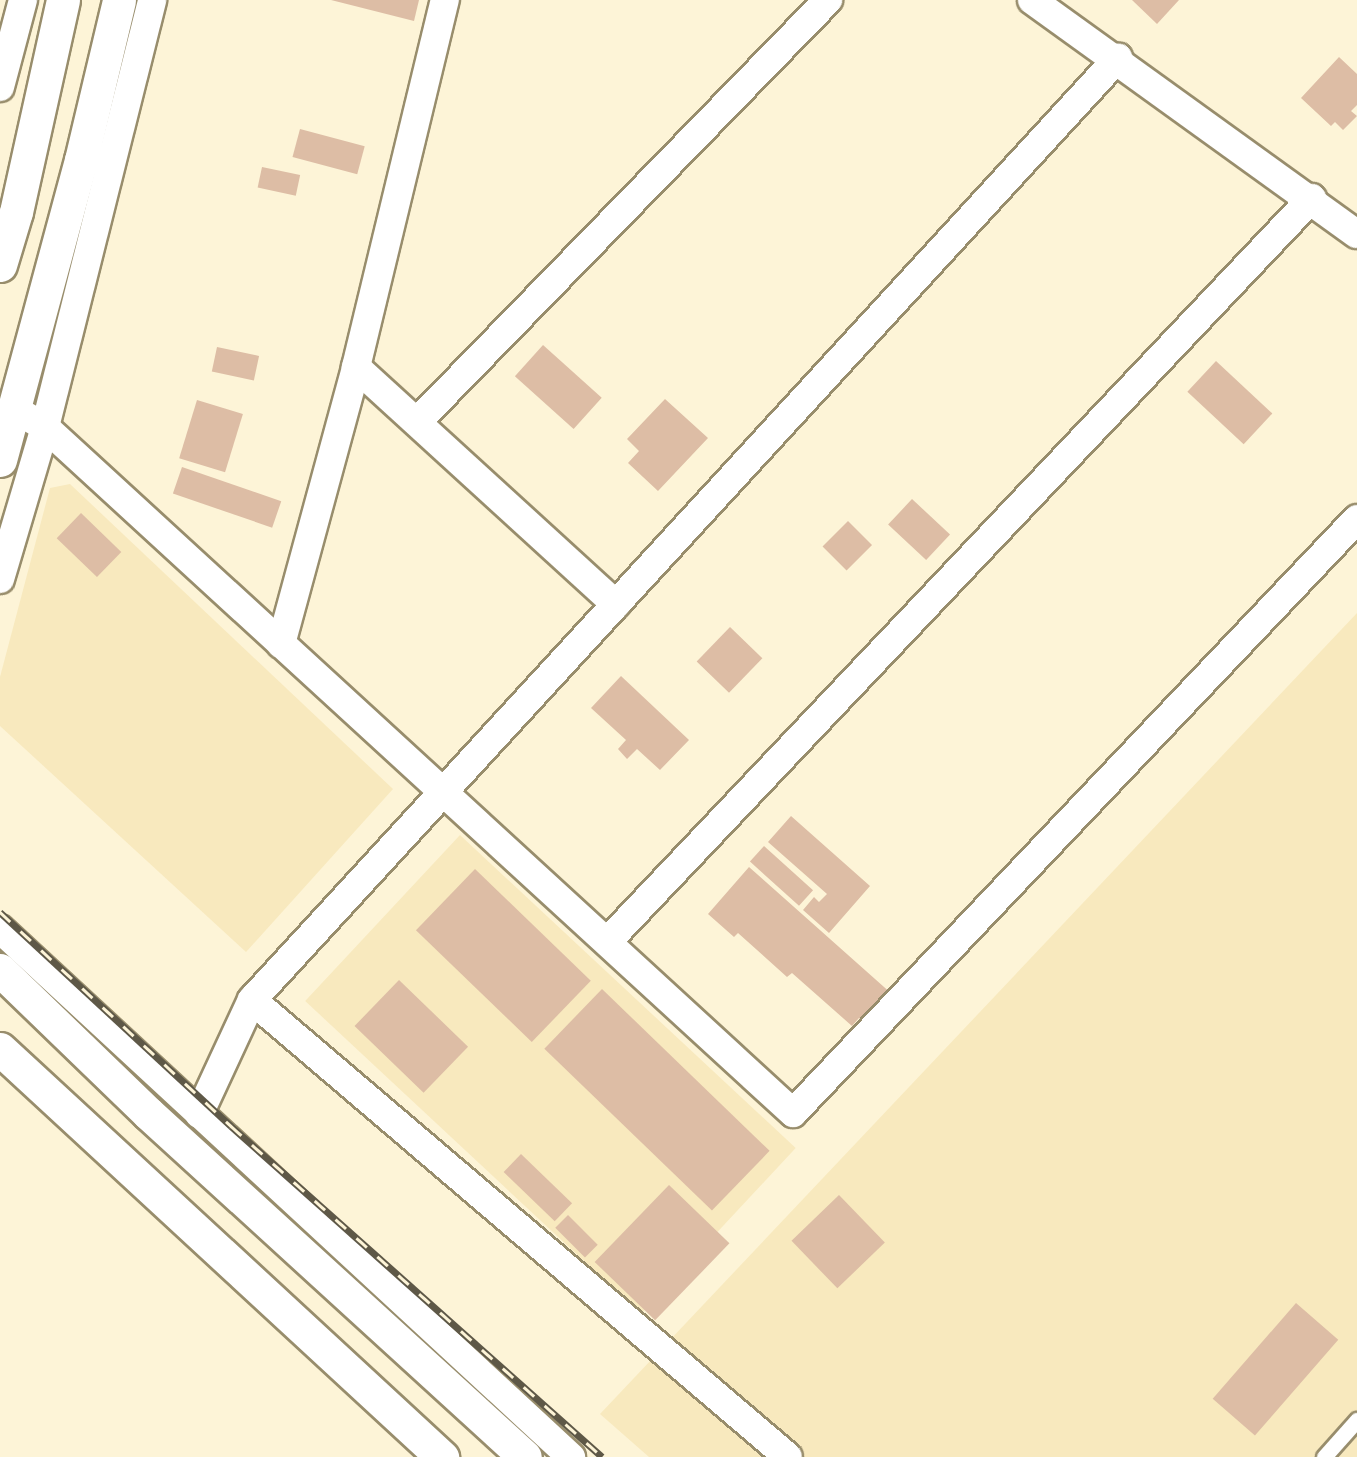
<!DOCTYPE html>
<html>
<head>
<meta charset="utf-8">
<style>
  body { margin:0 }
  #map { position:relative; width:1357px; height:1457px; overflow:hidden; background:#fdf4d7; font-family:"Sofia Sans Condensed",sans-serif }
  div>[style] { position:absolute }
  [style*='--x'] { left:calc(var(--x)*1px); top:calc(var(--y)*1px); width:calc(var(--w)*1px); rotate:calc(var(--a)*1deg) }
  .built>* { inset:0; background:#f8e9be; transform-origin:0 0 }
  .building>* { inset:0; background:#ddbda5; transform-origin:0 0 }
  .roads { filter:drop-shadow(2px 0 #988d6c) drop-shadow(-2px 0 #988d6c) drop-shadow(0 2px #988d6c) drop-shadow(0 -2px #988d6c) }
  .lane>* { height:15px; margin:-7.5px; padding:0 7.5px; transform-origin:7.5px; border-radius:7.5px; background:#fff }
  .street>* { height:28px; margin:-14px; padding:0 14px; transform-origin:14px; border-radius:14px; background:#fff }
  .secondary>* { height:33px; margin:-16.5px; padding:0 16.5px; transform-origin:16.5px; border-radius:16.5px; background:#fff }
  .highway>* { height:33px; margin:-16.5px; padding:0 16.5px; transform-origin:16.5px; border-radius:16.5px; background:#fff }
  .rail>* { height:7px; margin-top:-3.5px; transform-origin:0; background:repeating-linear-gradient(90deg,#fdf4d7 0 14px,#5e5847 0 28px); box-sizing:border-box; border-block:2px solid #5e5847 }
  span { translate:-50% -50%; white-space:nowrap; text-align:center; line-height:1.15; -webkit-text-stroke:6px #fdf4d7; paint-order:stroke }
</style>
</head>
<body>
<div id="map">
  <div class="built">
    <i style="clip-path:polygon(70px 484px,393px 789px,246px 952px,0 726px,0 677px,50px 488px)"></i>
    <i style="clip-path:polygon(1357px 613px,1357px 1457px,649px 1457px,600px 1414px)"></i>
    <i style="left:460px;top:835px;width:459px;height:227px;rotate:43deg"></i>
  </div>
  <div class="building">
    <i style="clip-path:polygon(331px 0,419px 0,414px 21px)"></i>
    <i style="clip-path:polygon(1132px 0,1179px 0,1157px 24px)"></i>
    <i style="clip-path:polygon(1339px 57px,1357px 74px,1357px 105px,1351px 111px,1357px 116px,1343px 130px,1335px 122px,1331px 126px,1301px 98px)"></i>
    <i style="left:300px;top:129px;width:67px;height:29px;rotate:15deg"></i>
    <i style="left:262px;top:167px;width:39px;height:21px;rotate:12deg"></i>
    <i style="left:543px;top:345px;width:79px;height:42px;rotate:42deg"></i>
    <i style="left:217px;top:347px;width:43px;height:25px;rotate:12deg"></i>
    <i style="left:1216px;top:361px;width:77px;height:42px;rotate:43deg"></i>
    <i style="clip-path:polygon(665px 399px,708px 438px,658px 491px,628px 463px,639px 451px,627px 439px)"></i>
    <i style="left:197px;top:400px;width:48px;height:61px;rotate:17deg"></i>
    <i style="left:182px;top:467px;width:105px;height:28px;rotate:19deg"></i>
    <i style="left:912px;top:499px;width:52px;height:35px;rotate:43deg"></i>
    <i style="left:81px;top:513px;width:56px;height:35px;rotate:44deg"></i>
    <i style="left:848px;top:521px;width:34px;height:36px;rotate:45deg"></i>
    <i style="left:730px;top:627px;width:45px;height:48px;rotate:44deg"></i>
    <i style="clip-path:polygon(621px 676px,689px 740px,660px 770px,637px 749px,627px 759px,618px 749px,626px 740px,591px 708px)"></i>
    <i style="clip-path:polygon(791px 816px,870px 886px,829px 933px,803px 910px,814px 897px,819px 902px,827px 894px,768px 842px)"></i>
    <i style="left:764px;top:846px;width:66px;height:21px;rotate:42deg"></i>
    <i style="clip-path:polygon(749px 867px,893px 995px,867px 1025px,859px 1018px,852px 1026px,792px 973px,787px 977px,738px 933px,734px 937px,708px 914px)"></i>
    <i style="left:475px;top:869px;width:161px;height:85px;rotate:44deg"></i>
    <i style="left:399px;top:980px;width:96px;height:64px;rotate:44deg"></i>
    <i style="left:602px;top:989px;width:233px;height:83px;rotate:44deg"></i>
    <i style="left:521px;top:1154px;width:71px;height:25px;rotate:44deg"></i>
    <i style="left:669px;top:1185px;width:84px;height:107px;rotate:44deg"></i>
    <i style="left:839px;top:1195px;width:66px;height:66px;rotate:46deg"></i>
    <i style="left:568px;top:1215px;width:42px;height:18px;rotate:45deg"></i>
    <i style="left:1296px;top:1303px;width:56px;height:127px;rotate:41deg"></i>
  </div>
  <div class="roads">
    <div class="lane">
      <i style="--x:1324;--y:1457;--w:50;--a:-48.3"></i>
    </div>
    <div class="street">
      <i style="--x:1032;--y:0;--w:400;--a:35.8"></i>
      <i style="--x:0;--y:87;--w:90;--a:-75.2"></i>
      <i style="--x:356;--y:367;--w:352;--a:42.4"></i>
      <i style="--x:14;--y:409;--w:36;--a:30"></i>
      <i style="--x:45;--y:427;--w:1015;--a:42.52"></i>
      <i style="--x:793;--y:1113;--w:819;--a:-46.48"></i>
      <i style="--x:418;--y:421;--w:588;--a:-45.76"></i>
      <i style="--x:0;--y:579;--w:159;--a:-73.5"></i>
      <i style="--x:45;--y:427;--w:440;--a:-75.9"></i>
      <i style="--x:281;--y:644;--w:287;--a:-74.8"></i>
      <i style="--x:356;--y:367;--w:378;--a:-76.4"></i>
      <i style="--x:0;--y:929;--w:778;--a:42.76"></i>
      <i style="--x:607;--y:942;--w:1025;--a:-46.54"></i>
      <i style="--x:252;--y:1000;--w:704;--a:40.45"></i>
      <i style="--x:199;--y:1114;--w:126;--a:-65.1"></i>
      <i style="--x:252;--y:1000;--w:1280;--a:-47.41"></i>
    </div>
    <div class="secondary">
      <i style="--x:0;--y:265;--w:55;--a:-73.2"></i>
      <i style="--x:16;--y:212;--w:217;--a:-77.5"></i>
      <i style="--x:0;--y:460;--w:311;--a:-74.9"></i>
      <i style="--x:81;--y:160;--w:164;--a:-76.6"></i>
    </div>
    <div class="highway">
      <i style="--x:0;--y:970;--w:206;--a:44"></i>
      <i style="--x:148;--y:1113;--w:510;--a:42.38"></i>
      <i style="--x:0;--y:1049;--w:602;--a:42.71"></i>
    </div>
  </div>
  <div class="rail">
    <i style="--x:0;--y:912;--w:315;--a:42.8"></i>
    <i style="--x:231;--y:1126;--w:497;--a:41.7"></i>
  </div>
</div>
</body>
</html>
